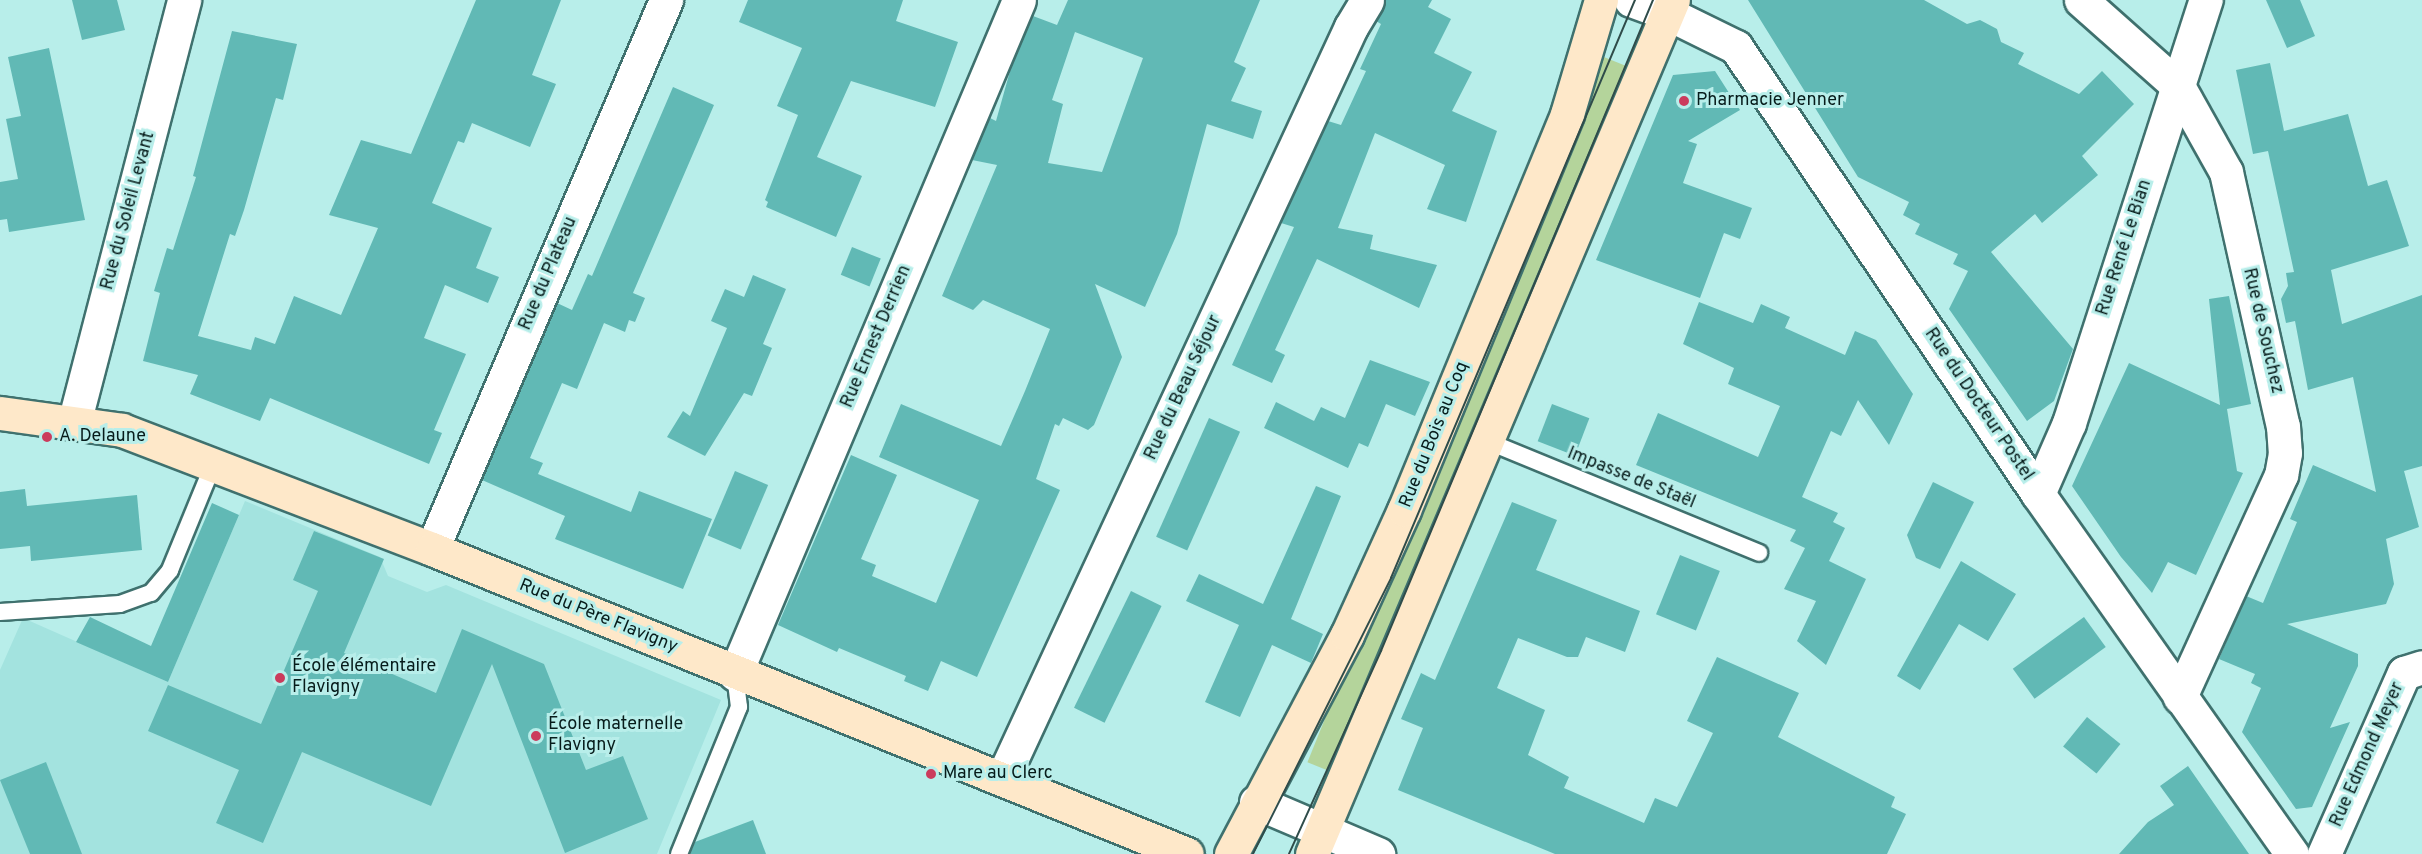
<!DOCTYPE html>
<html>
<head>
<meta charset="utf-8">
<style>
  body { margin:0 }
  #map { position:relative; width:2422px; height:854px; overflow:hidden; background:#b8eeea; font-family:Overpass,sans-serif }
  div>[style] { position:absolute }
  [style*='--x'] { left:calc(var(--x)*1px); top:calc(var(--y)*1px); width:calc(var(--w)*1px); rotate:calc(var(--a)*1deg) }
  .built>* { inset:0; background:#a3e3df }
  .green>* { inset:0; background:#b4d49b; transform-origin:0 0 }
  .building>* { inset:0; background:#61b9b5; transform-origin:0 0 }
  .roads { filter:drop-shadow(2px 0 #3f716e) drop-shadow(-2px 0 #3f716e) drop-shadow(0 2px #3f716e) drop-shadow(0 -2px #3f716e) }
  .lane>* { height:16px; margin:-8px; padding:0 8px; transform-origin:8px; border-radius:8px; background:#fff }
  .street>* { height:33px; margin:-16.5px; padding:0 16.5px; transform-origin:16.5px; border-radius:16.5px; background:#fff }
  .secondary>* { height:33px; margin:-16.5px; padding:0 16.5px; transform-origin:16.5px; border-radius:16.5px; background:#fee8c9 }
  .tram>* { height:1.5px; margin:-0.75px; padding:0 0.75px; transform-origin:0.75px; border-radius:0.75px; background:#2f4c4a }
  .dots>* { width:16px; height:16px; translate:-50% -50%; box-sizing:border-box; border:3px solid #b8eeea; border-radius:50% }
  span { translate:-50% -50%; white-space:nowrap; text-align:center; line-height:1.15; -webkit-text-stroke:6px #b8eeea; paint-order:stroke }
  .poi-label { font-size:18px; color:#071c1b }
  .left { translate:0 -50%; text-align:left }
  .street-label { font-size:18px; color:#071c1b }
</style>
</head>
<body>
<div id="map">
  <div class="built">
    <i style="clip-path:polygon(245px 501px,380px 557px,388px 576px,427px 592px,446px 585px,721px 700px,657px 854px,0 854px,0 670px,23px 618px,168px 682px)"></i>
  </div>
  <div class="green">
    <i style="left:1594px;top:53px;width:42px;height:765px;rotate:22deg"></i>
  </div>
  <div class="building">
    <i style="clip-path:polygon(72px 0,117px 0,125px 30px,82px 40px)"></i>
    <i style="clip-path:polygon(476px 0,561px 0,532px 75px,556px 84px,530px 147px,472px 123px,464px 143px,458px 141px,432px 203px,492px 228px,476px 268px,499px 277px,488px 303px,445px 285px,424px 338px,466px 354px,434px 430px,442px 433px,429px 464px,270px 398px,260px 421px,190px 394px,198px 375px,143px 361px,160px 293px,154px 291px,167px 248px,173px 250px,196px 177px,193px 176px,232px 31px,297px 44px,283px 100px,276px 98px,244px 210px,235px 236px,230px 234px,198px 336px,251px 350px,255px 337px,275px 344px,294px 296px,341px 315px,378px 228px,329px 215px,361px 140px,411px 154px)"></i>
    <i style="clip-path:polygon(748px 0,903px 0,896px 21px,958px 42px,935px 107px,851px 81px,817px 157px,862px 176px,836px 237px,766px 207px,768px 202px,765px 200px,798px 115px,777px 106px,802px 48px,739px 22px)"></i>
    <i style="clip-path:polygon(evenodd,1068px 0,1260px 0,1234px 62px,1246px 68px,1231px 101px,1262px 111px,1253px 139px,1207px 124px,1177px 234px,1145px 307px,1095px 284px,1122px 357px,1094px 425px,1088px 430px,1063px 418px,1059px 426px,1055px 424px,1036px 479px,1060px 490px,977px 677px,941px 661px,928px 691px,904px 681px,906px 676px,839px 648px,837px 652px,778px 625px,851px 455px,897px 475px,861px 559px,876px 565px,872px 576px,936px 603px,979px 500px,879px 457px,901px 404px,1001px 446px,1025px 391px,1050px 329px,983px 300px,973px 310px,942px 296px,997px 165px,972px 160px,990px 118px,996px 121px,1012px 64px,1033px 16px,1057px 25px,1068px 0,1075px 32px,1143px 58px,1102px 172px,1048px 163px,1063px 104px,1052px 100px,1075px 32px)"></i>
    <i style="clip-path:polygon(1386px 0,1432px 0,1428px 7px,1451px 19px,1434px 53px,1472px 72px,1452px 111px,1497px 131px,1466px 222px,1427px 209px,1445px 165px,1375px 133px,1338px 228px,1373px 235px,1370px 249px,1437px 265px,1419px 308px,1317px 259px,1275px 350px,1285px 355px,1272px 383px,1232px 365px,1294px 227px,1281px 223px,1328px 121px,1341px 125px,1366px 71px,1360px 69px,1381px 24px,1376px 21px)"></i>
    <i style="clip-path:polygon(1748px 0,1924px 0,1967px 24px,1980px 20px,1997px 29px,2001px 42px,2024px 53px,2018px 64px,2024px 67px,2079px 94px,2102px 71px,2134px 104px,2082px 156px,2098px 175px,2042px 223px,2035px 214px,1991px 252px,2073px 349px,2054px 401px,2027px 421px,1949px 309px,1968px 271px,1953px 264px,1958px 254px,1915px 234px,1920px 224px,1903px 215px,1909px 202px,1858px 177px)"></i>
    <i style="clip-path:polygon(2266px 0,2300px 0,2315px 36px,2287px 48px)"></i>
    <i style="clip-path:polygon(49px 48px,85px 220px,9px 232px,7px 219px,0 220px,0 182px,18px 179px,6px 119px,21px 116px,8px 57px)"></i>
    <i style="clip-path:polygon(2270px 63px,2284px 131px,2348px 114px,2368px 186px,2387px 180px,2409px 246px,2331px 270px,2342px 324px,2422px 295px,2422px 466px,2404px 471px,2419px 527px,2386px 539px,2394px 584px,2386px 604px,2287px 624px,2358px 654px,2358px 666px,2330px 728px,2350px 722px,2312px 807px,2296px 809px,2242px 732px,2261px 688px,2251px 683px,2255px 674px,2219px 659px,2246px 596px,2263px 603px,2297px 522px,2290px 519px,2313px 465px,2376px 492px,2353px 377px,2308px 390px,2295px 321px,2286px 323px,2281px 299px,2288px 286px,2286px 273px,2294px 272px,2268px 151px,2253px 154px,2236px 70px)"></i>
    <i style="clip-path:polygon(1715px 71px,1740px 110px,1688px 141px,1697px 144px,1683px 183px,1752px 208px,1740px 239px,1724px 233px,1700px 298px,1596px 260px,1673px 75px)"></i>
    <i style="clip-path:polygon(673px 87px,714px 105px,633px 293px,645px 298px,635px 322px,629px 320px,625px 332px,604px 323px,577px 389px,562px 383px,530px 458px,543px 463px,538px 474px,631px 512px,639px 491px,712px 519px,683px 589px,555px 539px,565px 516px,482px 480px,557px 303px,572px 310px,588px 274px,592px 276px)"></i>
    <i style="left:852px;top:247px;width:31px;height:30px;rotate:22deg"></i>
    <i style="clip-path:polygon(753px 275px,786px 289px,763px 344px,772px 348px,752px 396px,744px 393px,705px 456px,667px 437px,683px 411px,690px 416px,727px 328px,711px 321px,725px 289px,744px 297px)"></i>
    <i style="clip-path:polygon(2229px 296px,2251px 404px,2227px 409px,2237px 471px,2243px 473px,2196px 575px,2168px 562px,2152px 593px,2121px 557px,2072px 486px,2129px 363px,2220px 405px,2209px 299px)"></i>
    <i style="clip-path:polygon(1699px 302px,1753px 323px,1761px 304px,1790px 317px,1785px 328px,1845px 355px,1855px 331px,1876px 340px,1913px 394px,1889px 445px,1858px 400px,1841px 436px,1831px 431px,1802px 497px,1838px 513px,1833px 522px,1845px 528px,1829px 561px,1866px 579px,1826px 665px,1797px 641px,1816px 601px,1784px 589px,1805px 548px,1790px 541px,1796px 530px,1636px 465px,1658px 413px,1758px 457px,1780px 406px,1728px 384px,1734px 368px,1683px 344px)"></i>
    <i style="clip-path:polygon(1370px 360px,1430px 382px,1415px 416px,1386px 404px,1368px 447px,1359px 443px,1348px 468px,1264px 428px,1276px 402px,1314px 421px,1321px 407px,1345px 418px)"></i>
    <i style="left:1552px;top:404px;width:40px;height:40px;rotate:21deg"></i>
    <i style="left:1209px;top:418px;width:34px;height:130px;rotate:24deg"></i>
    <i style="left:735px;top:471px;width:36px;height:70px;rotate:23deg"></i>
    <i style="clip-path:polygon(1933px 482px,1974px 502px,1940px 569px,1916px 558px,1907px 535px)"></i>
    <i style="clip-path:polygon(1316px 486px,1341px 496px,1291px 619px,1323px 634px,1311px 663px,1272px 645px,1240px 717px,1205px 702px,1239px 625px,1186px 601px,1199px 574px,1263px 604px)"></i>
    <i style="clip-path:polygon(25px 489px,27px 506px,137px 495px,142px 550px,31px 561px,30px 546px,0 549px,0 492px)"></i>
    <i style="clip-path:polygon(1512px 502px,1557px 520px,1536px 570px,1640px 611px,1625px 652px,1586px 637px,1578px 657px,1567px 657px,1518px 638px,1497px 688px,1545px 710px,1528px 755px,1569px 777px,1564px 788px,1644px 823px,1655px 798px,1677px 807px,1713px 733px,1687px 721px,1717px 657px,1799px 693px,1778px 737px,1895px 797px,1891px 807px,1906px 814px,1887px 854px,1555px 854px,1398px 790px,1423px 728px,1401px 719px,1421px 673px,1435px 680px)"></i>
    <i style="clip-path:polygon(212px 503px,239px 515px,168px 682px,76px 642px,90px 617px,151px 646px)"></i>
    <i style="clip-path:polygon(314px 531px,384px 559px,344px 653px,436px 693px,462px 629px,544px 664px,586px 770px,623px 756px,648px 819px,565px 853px,492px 664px,431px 806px,302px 752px,263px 843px,216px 823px,239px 770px,148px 731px,168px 685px,261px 724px,318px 591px,293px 580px)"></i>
    <i style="left:1680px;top:555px;width:43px;height:64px;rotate:22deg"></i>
    <i style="clip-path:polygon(1961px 561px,2016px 594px,1988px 641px,1959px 624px,1920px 690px,1897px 676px)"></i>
    <i style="left:1131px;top:591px;width:34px;height:130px;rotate:26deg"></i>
    <i style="left:2084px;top:617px;width:37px;height:88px;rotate:54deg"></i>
    <i style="left:2087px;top:717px;width:43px;height:38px;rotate:39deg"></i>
    <i style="clip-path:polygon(46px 762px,82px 854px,30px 854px,0 780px)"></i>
    <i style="clip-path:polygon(2188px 766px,2249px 854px,2119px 854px,2148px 822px,2174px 805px,2160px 786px)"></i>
    <i style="clip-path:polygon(753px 820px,766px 854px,690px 854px,695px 842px)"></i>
  </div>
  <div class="roads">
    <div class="lane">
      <i style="--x:1489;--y:442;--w:292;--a:22.3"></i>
      <i style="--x:0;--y:612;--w:120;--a:-3.8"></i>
      <i style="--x:120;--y:604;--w:33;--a:-20"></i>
      <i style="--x:151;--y:593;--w:30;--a:-50"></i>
      <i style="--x:170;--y:570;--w:113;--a:-67.7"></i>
      <i style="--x:679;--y:854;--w:159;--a:-67.8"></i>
      <i style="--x:739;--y:707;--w:33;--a:-97"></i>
    </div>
    <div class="street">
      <i style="--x:1631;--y:0;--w:40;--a:20.2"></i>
      <i style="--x:1669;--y:14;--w:75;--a:26.2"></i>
      <i style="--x:1736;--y:47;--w:539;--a:55.96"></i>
      <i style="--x:2038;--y:494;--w:441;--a:54.8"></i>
      <i style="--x:2081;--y:0;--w:130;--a:41.6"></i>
      <i style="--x:2178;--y:86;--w:98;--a:60.8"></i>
      <i style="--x:2226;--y:172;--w:260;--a:77.4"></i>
      <i style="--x:2283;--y:426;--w:27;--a:86"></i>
      <i style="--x:2285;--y:453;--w:22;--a:100"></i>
      <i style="--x:2281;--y:475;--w:244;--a:114.5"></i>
      <i style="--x:74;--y:423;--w:437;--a:-75.4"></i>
      <i style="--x:2038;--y:494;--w:77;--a:-66.4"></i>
      <i style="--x:2069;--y:423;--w:445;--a:-72.1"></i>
      <i style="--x:432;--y:549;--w:597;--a:-66.91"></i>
      <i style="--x:735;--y:674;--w:731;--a:-67.15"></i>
      <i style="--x:1003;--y:777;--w:827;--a:-65.11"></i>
      <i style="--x:1351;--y:27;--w:31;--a:-59"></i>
      <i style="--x:1256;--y:802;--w:133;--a:23.1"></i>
      <i style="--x:2324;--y:854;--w:198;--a:-66.2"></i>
      <i style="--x:2404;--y:673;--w:19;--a:-18"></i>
    </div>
    <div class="secondary">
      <i style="--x:0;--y:413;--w:123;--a:7.9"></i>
      <i style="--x:122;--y:430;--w:332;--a:21"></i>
      <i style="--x:432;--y:549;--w:814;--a:22"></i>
      <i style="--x:1231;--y:854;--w:248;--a:-62.1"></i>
      <i style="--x:1347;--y:635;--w:137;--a:-65.5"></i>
      <i style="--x:1404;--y:510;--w:428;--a:-67.6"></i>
      <i style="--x:1567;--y:114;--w:119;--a:-73.4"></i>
      <i style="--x:1312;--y:854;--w:927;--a:-67.09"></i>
    </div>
  </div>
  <div class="tram">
    <i style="--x:1253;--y:854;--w:309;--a:-63.4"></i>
    <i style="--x:1391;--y:578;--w:627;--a:-67.11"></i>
    <i style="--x:1289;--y:854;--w:223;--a:-65.6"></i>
    <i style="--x:1381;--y:651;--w:706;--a:-67.32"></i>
  </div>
  <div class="dots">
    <i style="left:1684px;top:101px;background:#cb3b5c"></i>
    <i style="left:47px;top:437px;background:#cb3b5c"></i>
    <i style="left:280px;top:678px;background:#cb3b5c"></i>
    <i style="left:536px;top:736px;background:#cb3b5c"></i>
    <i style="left:931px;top:774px;background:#cb3b5c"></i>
  </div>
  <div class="poi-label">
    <span class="left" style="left:1696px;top:101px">Pharmacie Jenner</span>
    <span class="left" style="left:59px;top:437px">A. Delaune</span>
    <span class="left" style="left:292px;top:678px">École élémentaire<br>Flavigny</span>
    <span class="left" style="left:548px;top:736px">École maternelle<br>Flavigny</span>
    <span class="left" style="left:943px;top:774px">Mare au Clerc</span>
  </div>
  <div class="street-label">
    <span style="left:129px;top:211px;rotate:-75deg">Rue du Soleil Levant</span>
    <span style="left:2125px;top:248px;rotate:-72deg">Rue René Le Bian</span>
    <span style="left:549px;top:274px;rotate:-67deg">Rue du Plateau</span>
    <span style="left:2262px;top:331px;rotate:77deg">Rue de Souchez</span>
    <span style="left:877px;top:337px;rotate:-67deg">Rue Ernest Derrien</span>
    <span style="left:1184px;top:388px;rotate:-65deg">Rue du Beau Séjour</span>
    <span style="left:1978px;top:405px;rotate:56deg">Rue du Docteur Postel</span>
    <span style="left:1435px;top:435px;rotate:-68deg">Rue du Bois au Coq</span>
    <span style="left:1631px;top:479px;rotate:22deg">Impasse de Staël</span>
    <span style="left:598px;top:617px;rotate:22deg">Rue du Père Flavigny</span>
    <span style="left:2368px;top:755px;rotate:-66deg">Rue Edmond Meyer</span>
  </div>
</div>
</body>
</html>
